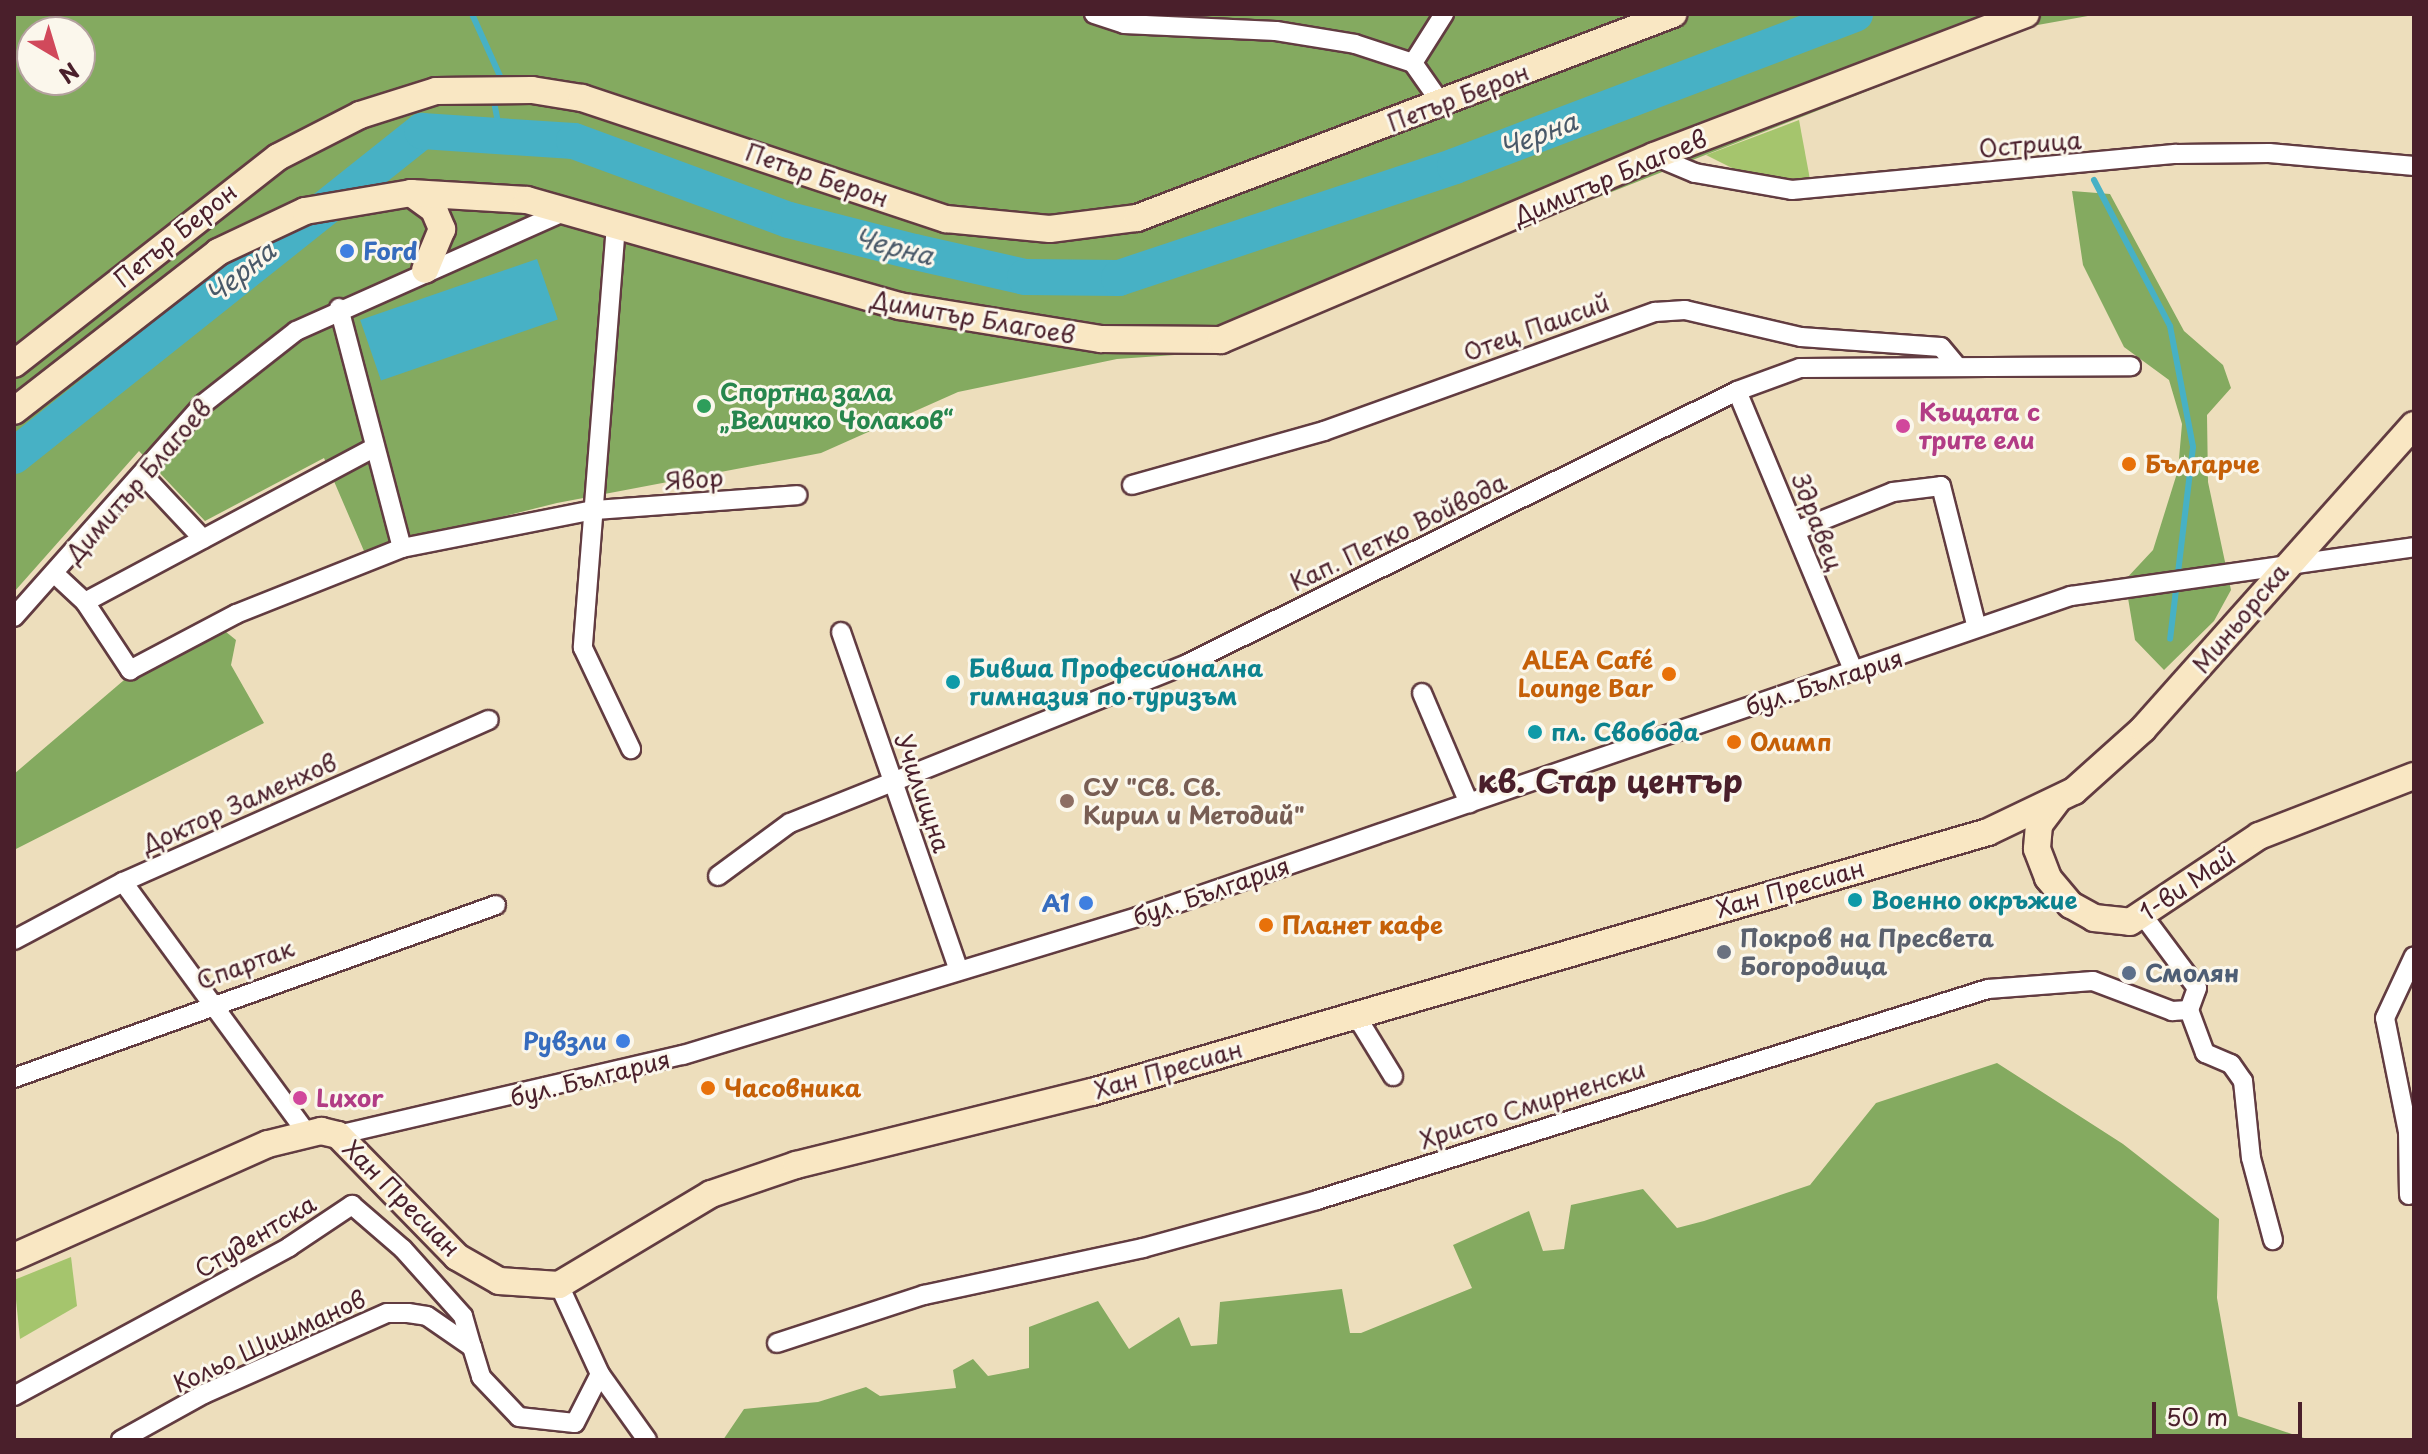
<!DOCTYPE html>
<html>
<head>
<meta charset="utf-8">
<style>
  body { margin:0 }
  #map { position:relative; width:2428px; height:1454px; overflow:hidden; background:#eddebc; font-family:"Playpen Sans",sans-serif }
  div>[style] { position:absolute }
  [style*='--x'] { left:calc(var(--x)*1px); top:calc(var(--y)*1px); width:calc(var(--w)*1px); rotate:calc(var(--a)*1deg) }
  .green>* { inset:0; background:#a5c56d }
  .forest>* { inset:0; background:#84aa60 }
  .water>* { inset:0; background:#47b1c5; transform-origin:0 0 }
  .stream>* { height:6px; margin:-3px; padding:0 3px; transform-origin:3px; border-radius:3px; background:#47b1c5 }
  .river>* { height:36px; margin:-18px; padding:0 18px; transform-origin:18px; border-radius:18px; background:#47b1c5 }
  .roads { filter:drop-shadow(2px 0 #623c41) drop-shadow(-2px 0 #623c41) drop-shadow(0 2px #623c41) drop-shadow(0 -2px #623c41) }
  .street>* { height:18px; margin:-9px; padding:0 9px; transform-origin:9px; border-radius:9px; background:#fff }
  .secondary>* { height:26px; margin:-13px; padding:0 13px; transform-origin:13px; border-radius:13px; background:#f9e7c3 }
  .dots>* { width:22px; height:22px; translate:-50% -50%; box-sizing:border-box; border:4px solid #fbf7ec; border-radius:50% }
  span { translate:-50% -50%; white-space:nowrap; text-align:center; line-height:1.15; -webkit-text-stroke:6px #fbf7ec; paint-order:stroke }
  .street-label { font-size:24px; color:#4a1f2b }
  .shop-label { font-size:24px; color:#366cbe; font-weight:700 }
  .left { translate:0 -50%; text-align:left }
  .right { translate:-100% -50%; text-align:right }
  .leisure-label { font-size:24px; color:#27864d; font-weight:700 }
  .hotel-label { font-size:24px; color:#b23c85; font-weight:700 }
  .food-label { font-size:24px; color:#c56008; font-weight:700 }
  .culture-label { font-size:24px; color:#0d838f; font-weight:700 }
  .education-label { font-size:24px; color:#785e54; font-weight:700 }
  .worship-label { font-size:24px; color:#5b616d; font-weight:700 }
  .service-label { font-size:24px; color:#4e5e75; font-weight:700 }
  .water-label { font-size:26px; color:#495969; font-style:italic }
  .district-label { font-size:32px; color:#4a1f2b; font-weight:700 }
  .frame { position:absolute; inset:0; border:16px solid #4a1f2b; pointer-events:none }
  .north { position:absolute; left:16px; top:16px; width:80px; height:80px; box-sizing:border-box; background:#fbf7ec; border:2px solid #b4a19f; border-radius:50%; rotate:142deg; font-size:22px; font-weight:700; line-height:32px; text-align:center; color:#4a1f2b }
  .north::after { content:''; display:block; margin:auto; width:28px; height:36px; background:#d1495b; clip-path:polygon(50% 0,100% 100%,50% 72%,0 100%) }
  .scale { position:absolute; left:2152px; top:1402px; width:150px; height:36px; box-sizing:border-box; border:4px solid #4a1f2b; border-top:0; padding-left:10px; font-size:24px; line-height:28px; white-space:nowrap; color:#4a1f2b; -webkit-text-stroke:6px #fbf7ec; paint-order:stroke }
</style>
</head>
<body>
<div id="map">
  <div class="green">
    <i style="clip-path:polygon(1799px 120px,1811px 185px,1734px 169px,1706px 155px)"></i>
    <i style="clip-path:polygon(71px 1257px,77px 1306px,20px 1339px,14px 1280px)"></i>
  </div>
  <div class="forest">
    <i style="clip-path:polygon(evenodd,14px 14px,2099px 14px,2032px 26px,1203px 353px,1117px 359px,958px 392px,821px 453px,557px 503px,364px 551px,324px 458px,205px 521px,139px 451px,14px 592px,14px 14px,32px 32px,80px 32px,80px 80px,32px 80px,32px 32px)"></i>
    <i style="clip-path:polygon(2072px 191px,2110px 194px,2184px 331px,2223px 365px,2231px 388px,2207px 415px,2208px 482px,2231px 590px,2214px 621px,2164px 670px,2135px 640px,2125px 580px,2153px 550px,2178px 470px,2182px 424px,2169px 380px,2124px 347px,2083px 265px)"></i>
    <i style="clip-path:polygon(215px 623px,236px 640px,231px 665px,264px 723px,14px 850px,14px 774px,144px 663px)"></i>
    <i style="clip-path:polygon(1997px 1063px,2123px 1144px,2219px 1219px,2217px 1298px,2238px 1416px,2310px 1440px,723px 1440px,744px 1409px,818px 1402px,866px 1387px,880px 1396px,956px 1388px,953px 1370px,973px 1359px,988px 1376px,1029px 1368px,1029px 1327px,1098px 1301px,1129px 1349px,1179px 1317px,1191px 1346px,1217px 1344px,1220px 1302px,1342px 1289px,1350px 1333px,1361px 1333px,1472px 1288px,1453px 1245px,1529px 1211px,1543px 1251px,1564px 1249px,1571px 1205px,1643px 1189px,1677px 1228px,1704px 1221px,1810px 1185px,1876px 1103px)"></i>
  </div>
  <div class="water">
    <i style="left:537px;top:259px;width:64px;height:187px;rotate:71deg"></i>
  </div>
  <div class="stream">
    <i style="--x:472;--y:14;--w:68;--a:65.7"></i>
    <i style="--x:495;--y:107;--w:25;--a:79"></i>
    <i style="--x:2094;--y:180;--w:165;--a:62.5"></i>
    <i style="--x:2170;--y:326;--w:123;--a:79.2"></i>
    <i style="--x:2193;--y:447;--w:193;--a:96.8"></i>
  </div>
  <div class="river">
    <i style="--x:14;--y:456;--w:522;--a:-38.54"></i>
    <i style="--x:422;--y:131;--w:152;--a:3.8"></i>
    <i style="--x:574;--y:141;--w:229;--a:20.2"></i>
    <i style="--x:789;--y:220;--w:130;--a:14.3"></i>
    <i style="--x:915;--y:252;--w:113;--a:12.8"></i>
    <i style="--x:1025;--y:277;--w:94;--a:0.6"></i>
    <i style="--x:1119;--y:278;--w:354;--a:-18.4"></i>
    <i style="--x:1455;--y:166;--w:428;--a:-20.8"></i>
  </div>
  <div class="roads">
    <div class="street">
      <i style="--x:1094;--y:14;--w:32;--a:18"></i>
      <i style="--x:1124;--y:24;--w:152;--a:2.6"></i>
      <i style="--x:1276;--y:31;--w:80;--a:9.3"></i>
      <i style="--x:1355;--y:44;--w:61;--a:18.1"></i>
      <i style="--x:1413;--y:63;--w:49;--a:55"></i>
      <i style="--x:1413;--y:63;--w:58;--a:-57.7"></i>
      <i style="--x:1654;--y:156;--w:44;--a:22.5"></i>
      <i style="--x:1695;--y:173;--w:98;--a:9.9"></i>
      <i style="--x:1792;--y:190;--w:386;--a:-5.4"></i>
      <i style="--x:2176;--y:154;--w:93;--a:-0.6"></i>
      <i style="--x:2269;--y:153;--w:146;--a:5.1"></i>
      <i style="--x:616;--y:225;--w:424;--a:94.5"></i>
      <i style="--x:583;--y:648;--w:112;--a:64.6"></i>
      <i style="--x:339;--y:308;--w:248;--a:75.3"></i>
      <i style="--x:1737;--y:391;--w:302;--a:67.4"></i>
      <i style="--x:142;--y:474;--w:89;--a:46.8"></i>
      <i style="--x:1132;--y:485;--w:199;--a:-15.7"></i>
      <i style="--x:1324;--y:431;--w:352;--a:-19.8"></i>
      <i style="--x:1655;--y:312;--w:30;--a:-4"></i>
      <i style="--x:1685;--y:310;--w:119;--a:13.1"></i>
      <i style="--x:1801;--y:337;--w:140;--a:4.1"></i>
      <i style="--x:1941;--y:347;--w:26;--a:50"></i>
      <i style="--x:1798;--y:530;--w:102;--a:-21.8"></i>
      <i style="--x:1893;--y:492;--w:48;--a:-7.1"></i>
      <i style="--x:1941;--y:486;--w:146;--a:75.8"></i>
      <i style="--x:56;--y:575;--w:40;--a:43"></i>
      <i style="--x:85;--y:602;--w:82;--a:56.5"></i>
      <i style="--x:130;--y:670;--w:120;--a:-27.8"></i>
      <i style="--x:236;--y:614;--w:179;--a:-21.7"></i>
      <i style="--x:402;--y:548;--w:196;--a:-11.2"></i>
      <i style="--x:594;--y:510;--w:204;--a:-4.2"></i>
      <i style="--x:85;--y:602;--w:327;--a:-28.1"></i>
      <i style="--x:14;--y:617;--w:285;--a:-48.4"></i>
      <i style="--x:203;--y:404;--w:118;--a:-38.1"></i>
      <i style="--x:296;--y:331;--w:295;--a:-24"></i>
      <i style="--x:841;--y:632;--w:358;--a:70.8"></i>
      <i style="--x:1422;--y:693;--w:120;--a:66.9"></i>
      <i style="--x:718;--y:876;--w:89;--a:-36.4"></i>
      <i style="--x:790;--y:823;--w:428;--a:-21.8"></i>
      <i style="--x:1187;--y:664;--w:614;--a:-26.4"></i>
      <i style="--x:1737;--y:391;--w:67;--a:-20.1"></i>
      <i style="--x:1800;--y:368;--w:331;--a:-0.3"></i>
      <i style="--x:123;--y:882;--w:308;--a:53.8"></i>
      <i style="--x:14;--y:940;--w:123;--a:-28"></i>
      <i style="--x:123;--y:882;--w:400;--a:-23.9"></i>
      <i style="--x:2189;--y:1010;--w:46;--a:69.6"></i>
      <i style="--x:2205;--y:1053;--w:28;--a:23"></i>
      <i style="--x:2231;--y:1064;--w:21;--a:55"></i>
      <i style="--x:2243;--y:1081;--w:77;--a:84.1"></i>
      <i style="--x:2251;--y:1158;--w:85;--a:75"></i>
      <i style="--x:1355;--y:1014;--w:73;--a:58.5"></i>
      <i style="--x:14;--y:1078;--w:512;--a:-19.74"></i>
      <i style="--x:338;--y:1135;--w:354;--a:-13.1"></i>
      <i style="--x:683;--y:1055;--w:475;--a:-16.9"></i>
      <i style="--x:1137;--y:917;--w:988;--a:-18.97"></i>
      <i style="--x:2071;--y:596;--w:346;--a:-8.1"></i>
      <i style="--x:2409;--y:1195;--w:63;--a:-90.9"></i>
      <i style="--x:2408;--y:1132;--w:116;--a:-101.4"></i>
      <i style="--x:2385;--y:1018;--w:68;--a:-64.9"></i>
      <i style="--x:777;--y:1343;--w:155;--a:-18.1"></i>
      <i style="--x:924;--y:1295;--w:224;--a:-12.1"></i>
      <i style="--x:1143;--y:1248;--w:180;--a:-15.4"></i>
      <i style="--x:1317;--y:1200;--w:703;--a:-17.46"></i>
      <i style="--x:1988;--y:989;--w:105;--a:-4.4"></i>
      <i style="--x:2093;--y:981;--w:85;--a:20.8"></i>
      <i style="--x:2172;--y:1011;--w:17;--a:-3"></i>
      <i style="--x:2189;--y:1010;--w:23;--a:-70"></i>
      <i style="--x:2197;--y:988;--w:89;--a:-126.7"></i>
      <i style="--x:600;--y:1374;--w:81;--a:54.5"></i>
      <i style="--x:14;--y:1396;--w:313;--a:-28.4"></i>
      <i style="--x:289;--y:1247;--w:76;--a:-33.7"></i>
      <i style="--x:352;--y:1205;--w:67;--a:40.8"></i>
      <i style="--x:403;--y:1249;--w:90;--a:48.2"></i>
      <i style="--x:463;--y:1316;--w:32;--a:74"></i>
      <i style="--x:121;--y:1440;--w:95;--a:-29"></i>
      <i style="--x:204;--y:1394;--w:200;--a:-23.9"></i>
      <i style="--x:387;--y:1313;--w:21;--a:0"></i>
      <i style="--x:408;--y:1313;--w:19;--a:9"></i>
      <i style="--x:427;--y:1316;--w:55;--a:34.6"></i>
      <i style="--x:472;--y:1347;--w:31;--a:73"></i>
      <i style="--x:481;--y:1377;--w:55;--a:46.5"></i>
      <i style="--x:519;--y:1417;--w:56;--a:6.1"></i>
      <i style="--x:575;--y:1423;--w:55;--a:-63"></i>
      <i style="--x:600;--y:1374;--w:98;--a:-114.7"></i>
    </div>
    <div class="secondary">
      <i style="--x:411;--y:193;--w:29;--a:36"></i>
      <i style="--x:434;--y:210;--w:21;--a:67"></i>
      <i style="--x:442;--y:229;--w:44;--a:112.5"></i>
      <i style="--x:14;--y:364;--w:335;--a:-38.1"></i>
      <i style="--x:278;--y:157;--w:92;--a:-27.1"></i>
      <i style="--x:360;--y:115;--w:80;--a:-17.5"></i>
      <i style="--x:436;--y:91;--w:96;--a:-0.6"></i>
      <i style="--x:532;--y:90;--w:51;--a:9.1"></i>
      <i style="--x:582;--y:98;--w:384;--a:18.4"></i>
      <i style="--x:946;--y:219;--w:104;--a:5.5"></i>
      <i style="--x:1050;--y:229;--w:88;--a:-7.2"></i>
      <i style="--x:1137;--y:218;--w:574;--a:-20.84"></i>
      <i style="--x:14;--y:411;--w:259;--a:-37.9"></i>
      <i style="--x:218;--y:252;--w:96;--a:-25.2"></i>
      <i style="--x:305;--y:211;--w:108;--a:-9.6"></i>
      <i style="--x:411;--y:193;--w:116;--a:3.5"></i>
      <i style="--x:527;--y:200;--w:387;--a:15.9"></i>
      <i style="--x:899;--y:306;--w:205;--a:9.3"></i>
      <i style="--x:1101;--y:339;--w:120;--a:0.5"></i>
      <i style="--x:1221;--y:340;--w:470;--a:-23"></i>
      <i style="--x:1654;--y:156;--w:398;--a:-20.9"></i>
      <i style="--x:2057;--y:801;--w:30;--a:127"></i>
      <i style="--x:2039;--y:825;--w:24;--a:95"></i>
      <i style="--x:2037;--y:849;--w:31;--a:69"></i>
      <i style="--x:2048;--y:878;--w:35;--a:50"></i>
      <i style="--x:2071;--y:905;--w:26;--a:29"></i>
      <i style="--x:2094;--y:918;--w:36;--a:6"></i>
      <i style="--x:2130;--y:922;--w:155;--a:-33.7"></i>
      <i style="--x:2259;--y:836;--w:166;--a:-21.2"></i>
      <i style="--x:14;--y:1257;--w:278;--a:-24"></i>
      <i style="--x:268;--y:1144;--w:55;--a:-13.8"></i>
      <i style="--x:321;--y:1131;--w:17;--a:13"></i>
      <i style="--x:338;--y:1135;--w:170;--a:45.7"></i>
      <i style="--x:457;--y:1257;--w:48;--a:29.7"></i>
      <i style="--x:499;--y:1281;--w:60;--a:3.8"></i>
      <i style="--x:559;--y:1285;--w:177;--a:-30.9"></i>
      <i style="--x:711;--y:1194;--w:90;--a:-18.8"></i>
      <i style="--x:796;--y:1165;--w:305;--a:-13.9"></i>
      <i style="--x:1092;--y:1092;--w:933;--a:-16.18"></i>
      <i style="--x:1988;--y:832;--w:95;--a:-25.5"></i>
      <i style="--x:2074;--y:791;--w:93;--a:-41.9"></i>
      <i style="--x:2143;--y:729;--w:407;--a:-48.3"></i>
    </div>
  </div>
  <div class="dots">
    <i style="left:347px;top:251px;background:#3f7fe0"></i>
    <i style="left:704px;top:406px;background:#2e9e5b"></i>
    <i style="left:1903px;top:426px;background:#d1479c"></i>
    <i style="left:2129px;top:464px;background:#e8710a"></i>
    <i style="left:1669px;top:674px;background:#e8710a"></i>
    <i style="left:953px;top:682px;background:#0f9aa8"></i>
    <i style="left:1535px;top:732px;background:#0f9aa8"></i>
    <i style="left:1734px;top:742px;background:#e8710a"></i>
    <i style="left:1067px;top:801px;background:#8d6e63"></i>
    <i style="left:1855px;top:900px;background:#0f9aa8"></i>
    <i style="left:1086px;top:903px;background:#3f7fe0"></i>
    <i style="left:1266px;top:925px;background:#e8710a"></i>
    <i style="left:1724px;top:952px;background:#6b7280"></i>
    <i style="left:2129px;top:973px;background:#5c6f8a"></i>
    <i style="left:623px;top:1041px;background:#3f7fe0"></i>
    <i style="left:708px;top:1088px;background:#e8710a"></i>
    <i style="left:300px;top:1098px;background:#d1479c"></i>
  </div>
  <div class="street-label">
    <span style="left:1458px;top:97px;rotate:-21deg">Петър Берон</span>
    <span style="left:2030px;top:144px;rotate:-5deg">Острица</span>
    <span style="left:817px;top:175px;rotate:19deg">Петър Берон</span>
    <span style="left:1610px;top:177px;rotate:-23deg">Димитър Благоев</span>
    <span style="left:175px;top:235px;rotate:-39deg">Петър Берон</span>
    <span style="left:973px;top:317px;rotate:10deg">Димитър Благоев</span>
    <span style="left:1536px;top:327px;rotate:-20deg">Отец Паисий</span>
    <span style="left:694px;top:479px;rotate:-4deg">Явор</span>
    <span style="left:138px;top:481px;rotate:-49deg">Димитър Благоев</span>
    <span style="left:1818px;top:522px;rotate:69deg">Здравец</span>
    <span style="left:1398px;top:532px;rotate:-26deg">Кап. Петко Войвода</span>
    <span style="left:2240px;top:618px;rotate:-50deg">Миньорска</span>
    <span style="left:1824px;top:682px;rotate:-18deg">бул. България</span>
    <span style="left:923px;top:793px;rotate:71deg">Училищна</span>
    <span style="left:239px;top:803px;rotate:-24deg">Доктор Заменхов</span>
    <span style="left:2187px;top:884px;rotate:-34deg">1-ви Май</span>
    <span style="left:1790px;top:888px;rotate:-16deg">Хан Пресиан</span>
    <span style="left:1211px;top:891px;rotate:-19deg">бул. България</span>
    <span style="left:245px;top:964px;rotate:-20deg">Спартак</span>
    <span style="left:1168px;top:1069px;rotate:-16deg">Хан Пресиан</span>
    <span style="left:590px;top:1078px;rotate:-14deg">бул. България</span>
    <span style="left:1532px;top:1104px;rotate:-18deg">Христо Смирненски</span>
    <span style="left:402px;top:1198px;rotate:45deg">Хан Пресиан</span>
    <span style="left:255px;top:1236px;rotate:-31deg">Студентска</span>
    <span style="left:269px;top:1341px;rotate:-25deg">Кольо Шишманов</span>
  </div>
  <div class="shop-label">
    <span class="left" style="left:363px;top:251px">Ford</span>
    <span class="right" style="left:1070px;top:903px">A1</span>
    <span class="right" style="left:607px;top:1041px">Рувзли</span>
  </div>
  <div class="leisure-label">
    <span class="left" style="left:720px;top:406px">Спортна зала<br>„Величко Чолаков“</span>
  </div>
  <div class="hotel-label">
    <span class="left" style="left:1919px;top:426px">Къщата с<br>трите ели</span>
    <span class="left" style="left:316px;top:1098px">Luxor</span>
  </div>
  <div class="food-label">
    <span class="left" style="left:2145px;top:464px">Българче</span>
    <span class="right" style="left:1653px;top:674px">ALEA Café<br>Lounge Bar</span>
    <span class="left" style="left:1750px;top:742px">Олимп</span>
    <span class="left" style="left:1282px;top:925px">Планет кафе</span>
    <span class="left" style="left:724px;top:1088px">Часовника</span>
  </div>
  <div class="culture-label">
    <span class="left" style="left:969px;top:682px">Бивша Професионална<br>гимназия по туризъм</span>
    <span class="left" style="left:1551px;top:732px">пл. Свобода</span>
    <span class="left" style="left:1871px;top:900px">Военно окръжие</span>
  </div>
  <div class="education-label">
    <span class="left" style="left:1083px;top:801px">СУ "Св. Св.<br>Кирил и Методий"</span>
  </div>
  <div class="worship-label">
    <span class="left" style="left:1740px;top:952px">Покров на Пресвета<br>Богородица</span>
  </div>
  <div class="service-label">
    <span class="left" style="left:2145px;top:973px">Смолян</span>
  </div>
  <div class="water-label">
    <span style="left:1538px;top:134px;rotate:-21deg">Черна</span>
    <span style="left:894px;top:246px;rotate:14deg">Черна</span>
    <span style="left:240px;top:272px;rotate:-39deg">Черна</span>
  </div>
  <div class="district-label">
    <span style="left:1610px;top:780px">кв. Стар център</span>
  </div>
  <div class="frame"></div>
  <div class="north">N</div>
  <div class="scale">50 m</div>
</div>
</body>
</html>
